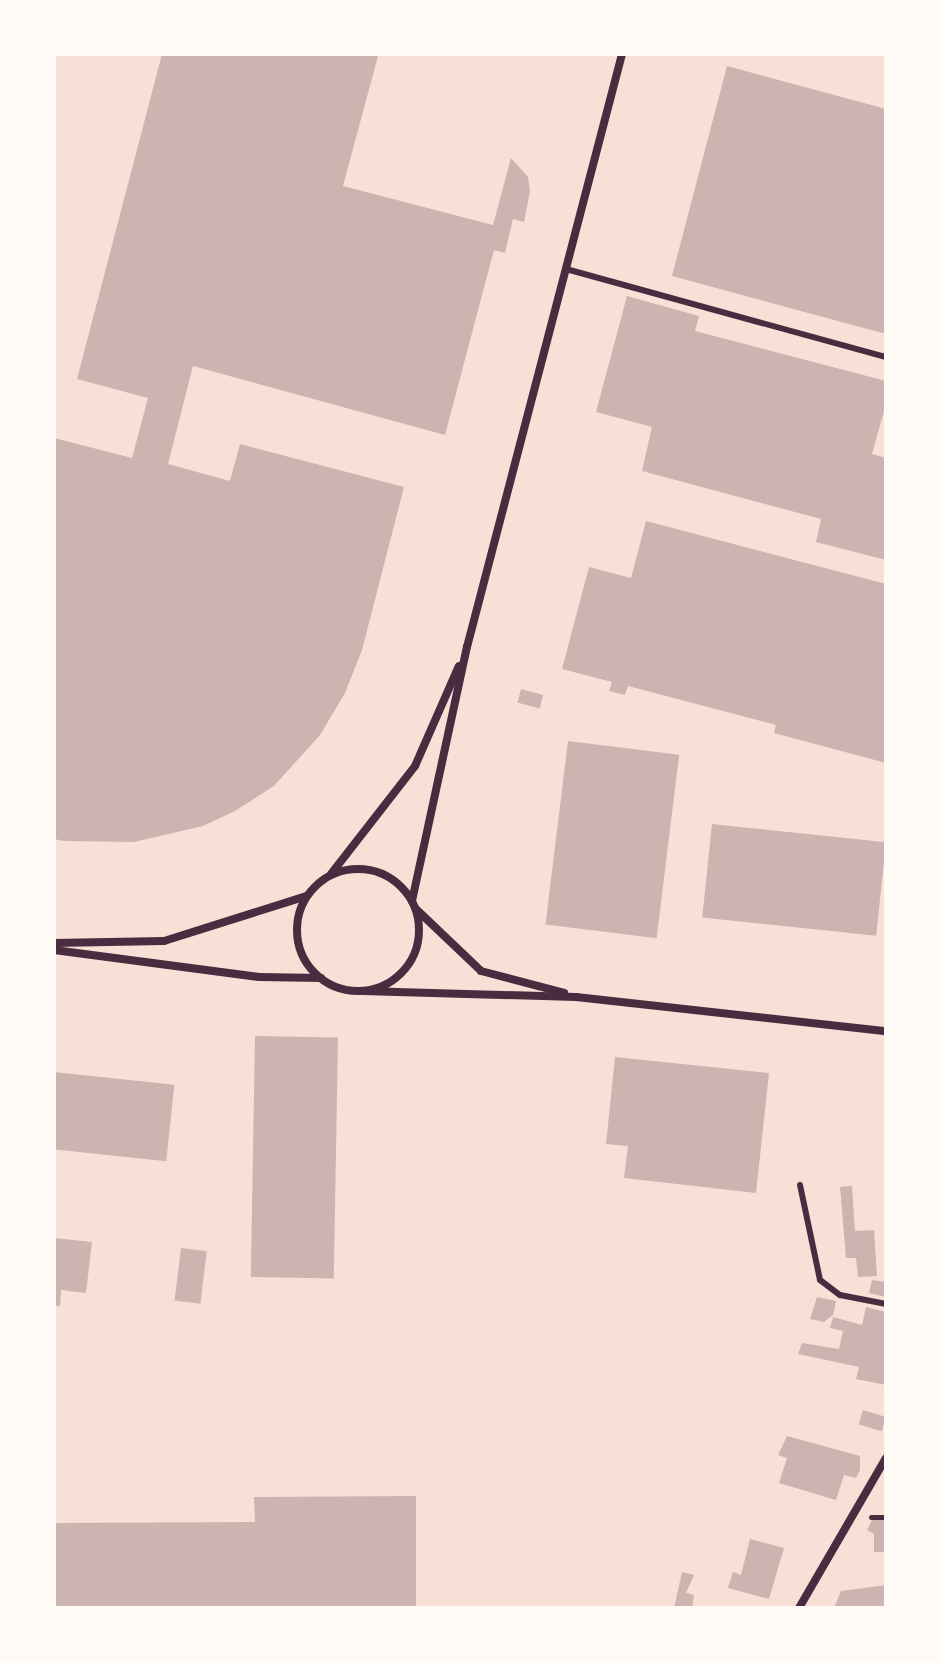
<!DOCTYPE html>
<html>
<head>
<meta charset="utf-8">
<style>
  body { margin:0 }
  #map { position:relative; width:940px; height:1662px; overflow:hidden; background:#f7e1d7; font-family:Literata,serif }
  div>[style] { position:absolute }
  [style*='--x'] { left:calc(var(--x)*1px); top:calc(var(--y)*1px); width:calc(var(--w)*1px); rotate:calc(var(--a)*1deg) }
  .building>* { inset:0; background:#ccb4b1; transform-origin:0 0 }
  .path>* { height:5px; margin:-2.5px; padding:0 2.5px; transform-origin:2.5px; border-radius:2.5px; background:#4a2c40 }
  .service>* { height:6px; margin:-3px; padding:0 3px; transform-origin:3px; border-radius:3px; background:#4a2c40 }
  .minor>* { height:8px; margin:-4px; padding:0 4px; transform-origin:4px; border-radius:4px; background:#4a2c40 }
  .minor>.ring { margin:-4px; padding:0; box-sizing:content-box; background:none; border:8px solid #4a2c40; border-radius:50% }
  span { translate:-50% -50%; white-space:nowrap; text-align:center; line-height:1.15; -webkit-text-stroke:7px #fffaf5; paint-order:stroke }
  .frame { position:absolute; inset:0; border:56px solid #fffaf5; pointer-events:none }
</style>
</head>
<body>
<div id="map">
  <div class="building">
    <i style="clip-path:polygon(162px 54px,378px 56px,343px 186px,493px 225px,511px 158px,528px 177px,530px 191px,524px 222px,513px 219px,505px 253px,494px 250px,445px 435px,193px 366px,168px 464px,230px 481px,240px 444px,404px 487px,362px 650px,345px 693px,320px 735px,274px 786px,235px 811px,203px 826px,134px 842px,64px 841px,54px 839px,54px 438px,132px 458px,148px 398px,77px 379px)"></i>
    <i style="clip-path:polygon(727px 66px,886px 109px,886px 334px,672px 276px)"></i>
    <i style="clip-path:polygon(627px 296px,699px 316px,695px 331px,886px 381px,886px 404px,872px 454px,886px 458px,886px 560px,816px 542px,821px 519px,642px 471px,652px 427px,596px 412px)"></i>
    <i style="clip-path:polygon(646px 521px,886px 584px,886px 763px,774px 733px,776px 725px,628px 686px,625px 695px,609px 691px,612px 682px,562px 669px,589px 567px,631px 578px)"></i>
    <i style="left:521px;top:689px;width:23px;height:14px;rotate:15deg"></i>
    <i style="left:568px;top:741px;width:112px;height:185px;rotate:7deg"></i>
    <i style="left:712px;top:824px;width:175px;height:94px;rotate:6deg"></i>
    <i style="left:255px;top:1036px;width:83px;height:241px;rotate:1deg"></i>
    <i style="clip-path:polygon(615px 1057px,769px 1073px,756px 1193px,624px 1178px,628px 1146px,606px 1144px)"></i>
    <i style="left:54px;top:1072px;width:121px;height:77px;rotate:6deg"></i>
    <i style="clip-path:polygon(852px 1186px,855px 1231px,874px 1230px,877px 1276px,858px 1277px,856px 1258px,846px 1258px,840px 1187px)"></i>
    <i style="clip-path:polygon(54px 1238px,92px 1242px,86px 1293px,61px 1290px,60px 1306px,54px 1306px)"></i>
    <i style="left:181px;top:1248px;width:26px;height:53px;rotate:7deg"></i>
    <i style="clip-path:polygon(872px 1280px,886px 1282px,886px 1297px,869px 1293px)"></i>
    <i style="clip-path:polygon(817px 1297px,836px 1301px,833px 1315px,824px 1322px,810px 1319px)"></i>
    <i style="clip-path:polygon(866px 1307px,886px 1312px,886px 1385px,856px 1379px,859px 1367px,798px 1354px,802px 1343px,839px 1349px,843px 1331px,830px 1328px,833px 1317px,862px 1325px)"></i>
    <i style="left:863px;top:1410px;width:24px;height:15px;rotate:17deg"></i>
    <i style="clip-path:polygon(787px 1436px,860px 1456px,860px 1470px,856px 1478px,844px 1475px,836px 1500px,779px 1483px,787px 1458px,778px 1455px)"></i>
    <i style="clip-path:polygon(416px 1496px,416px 1608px,54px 1608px,54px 1523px,255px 1522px,254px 1497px)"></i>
    <i style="clip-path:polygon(873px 1518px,886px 1520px,886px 1552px,874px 1552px,874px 1534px,867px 1530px)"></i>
    <i style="clip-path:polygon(750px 1539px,784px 1548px,769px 1599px,728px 1588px,733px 1572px,741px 1575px)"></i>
    <i style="clip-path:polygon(682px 1572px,694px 1575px,686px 1593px,694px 1595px,692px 1608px,674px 1608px)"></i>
    <i style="clip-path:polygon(886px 1585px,886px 1608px,834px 1608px,841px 1591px)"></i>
  </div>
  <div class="path">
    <i style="--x:871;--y:1517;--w:15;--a:0"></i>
  </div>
  <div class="service">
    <i style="--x:566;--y:269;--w:332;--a:15.4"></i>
    <i style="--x:800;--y:1185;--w:97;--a:78.1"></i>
    <i style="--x:820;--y:1280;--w:25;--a:37"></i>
    <i style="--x:840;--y:1295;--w:47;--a:11.1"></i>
  </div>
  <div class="minor">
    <i class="ring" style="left:297px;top:869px;width:114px;height:114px"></i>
    <i style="--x:331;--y:874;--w:137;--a:-52.1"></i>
    <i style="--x:415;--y:766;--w:109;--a:-66.3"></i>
    <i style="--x:412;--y:901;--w:260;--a:-77.8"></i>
    <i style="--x:467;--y:647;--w:613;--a:-75.35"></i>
    <i style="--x:417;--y:910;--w:88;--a:43.6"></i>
    <i style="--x:481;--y:971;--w:86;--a:14.8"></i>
    <i style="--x:54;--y:943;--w:110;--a:-1"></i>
    <i style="--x:164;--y:941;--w:150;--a:-17.5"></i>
    <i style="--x:54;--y:950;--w:207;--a:7.5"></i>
    <i style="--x:259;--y:977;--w:62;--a:0.9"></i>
    <i style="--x:362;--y:991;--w:214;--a:1.6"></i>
    <i style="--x:576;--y:997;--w:312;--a:6.3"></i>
    <i style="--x:799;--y:1608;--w:173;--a:-59.9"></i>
  </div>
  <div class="frame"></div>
</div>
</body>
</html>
